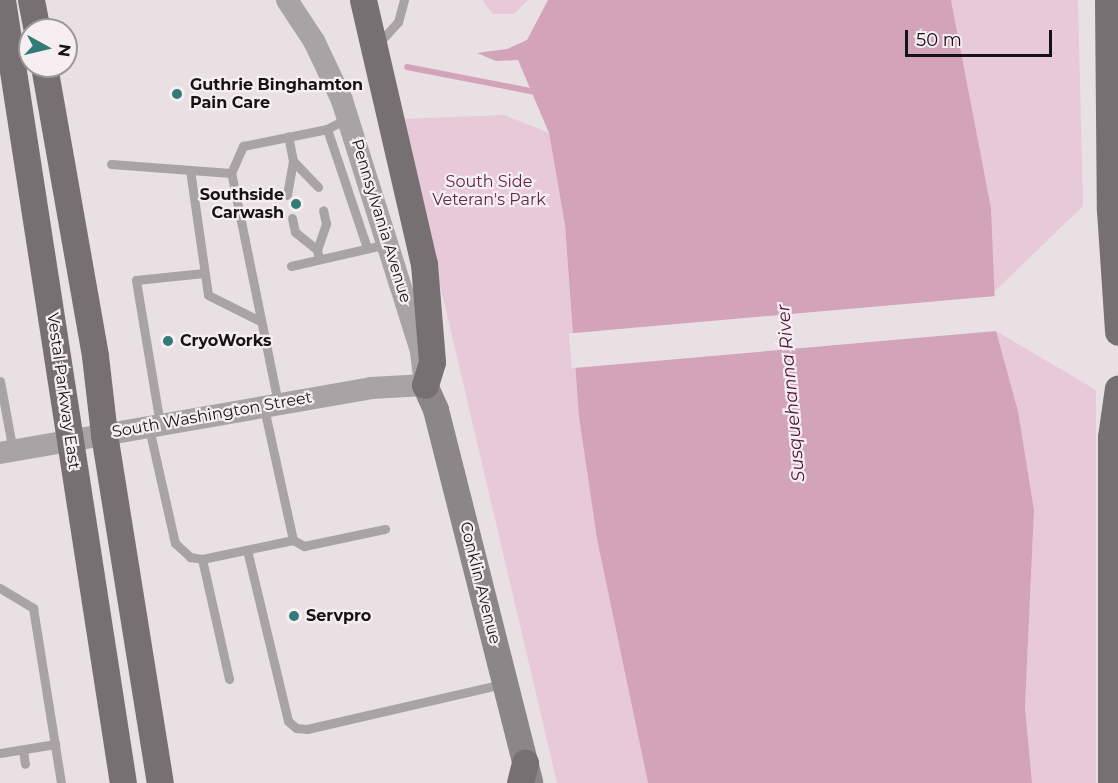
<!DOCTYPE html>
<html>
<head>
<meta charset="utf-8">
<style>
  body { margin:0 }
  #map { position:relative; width:1118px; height:783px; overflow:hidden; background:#e9e0e4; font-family:Montserrat,sans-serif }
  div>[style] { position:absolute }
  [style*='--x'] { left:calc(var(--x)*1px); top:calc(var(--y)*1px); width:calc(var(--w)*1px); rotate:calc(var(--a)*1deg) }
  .green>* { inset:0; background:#e8c9d7 }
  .water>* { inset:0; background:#d2a3b9 }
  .pier>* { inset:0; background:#e9e0e4; transform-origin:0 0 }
  .stream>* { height:6px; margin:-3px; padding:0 3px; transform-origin:3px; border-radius:3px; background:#d2a3b9 }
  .service>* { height:9px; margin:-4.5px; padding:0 4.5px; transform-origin:4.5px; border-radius:4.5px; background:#a8a4a6 }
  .tertiary>* { height:22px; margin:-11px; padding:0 11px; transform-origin:11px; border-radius:11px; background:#a8a4a6 }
  .secondary>* { height:26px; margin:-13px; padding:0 13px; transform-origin:13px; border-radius:13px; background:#8b8688 }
  .primary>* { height:27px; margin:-13.5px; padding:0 13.5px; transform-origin:13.5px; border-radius:13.5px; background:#777073 }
  .dots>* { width:16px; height:16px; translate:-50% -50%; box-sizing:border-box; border:3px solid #f6eef1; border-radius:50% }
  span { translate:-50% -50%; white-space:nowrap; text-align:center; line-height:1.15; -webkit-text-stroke:4.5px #f6eef1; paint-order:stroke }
  .poi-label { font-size:16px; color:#161314; font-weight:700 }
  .left { translate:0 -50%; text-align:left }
  .right { translate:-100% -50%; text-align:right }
  .park-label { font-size:16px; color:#602746 }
  .street-label { font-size:16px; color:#161314 }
  .water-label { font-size:18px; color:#4d1535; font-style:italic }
  .north { position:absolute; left:18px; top:18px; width:60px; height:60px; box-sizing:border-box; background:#f6eef1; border:2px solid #9c9699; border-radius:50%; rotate:98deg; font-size:16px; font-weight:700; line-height:24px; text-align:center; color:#161314 }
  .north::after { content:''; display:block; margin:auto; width:21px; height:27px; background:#327b79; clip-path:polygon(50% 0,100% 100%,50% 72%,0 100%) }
  .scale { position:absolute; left:905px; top:30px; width:147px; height:27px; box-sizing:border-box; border:3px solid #161314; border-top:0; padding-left:8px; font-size:18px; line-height:21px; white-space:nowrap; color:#161314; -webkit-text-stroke:4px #f6eef1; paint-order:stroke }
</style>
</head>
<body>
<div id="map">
  <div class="green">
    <i style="clip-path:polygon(482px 0,528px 0,514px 14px,493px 14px)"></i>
    <i style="clip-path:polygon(951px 0,1078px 0,1083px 206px,993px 293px,991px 208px)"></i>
    <i style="clip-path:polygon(504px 115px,549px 133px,565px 225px,579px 417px,597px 539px,648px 783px,557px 783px,401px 119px)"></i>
    <i style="clip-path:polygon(996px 331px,1096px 390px,1096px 783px,1032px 783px,1025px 707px,1034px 510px,1018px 411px)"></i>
  </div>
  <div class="water">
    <i style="clip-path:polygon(548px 0,951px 0,991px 208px,996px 331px,1018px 411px,1034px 510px,1025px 707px,1032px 783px,648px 783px,597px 539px,579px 417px,565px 225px,549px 133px,518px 60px,496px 61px,477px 53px,507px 49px,527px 40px)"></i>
  </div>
  <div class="pier">
    <i style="left:996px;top:296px;width:35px;height:429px;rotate:85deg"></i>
  </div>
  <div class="stream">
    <i style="--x:407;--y:67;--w:131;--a:11"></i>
  </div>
  <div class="service">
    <i style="--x:378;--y:44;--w:30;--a:-48"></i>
    <i style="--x:398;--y:22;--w:23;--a:-75"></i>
    <i style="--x:327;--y:129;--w:126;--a:71.4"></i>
    <i style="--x:293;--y:161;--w:36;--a:46"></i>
    <i style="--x:111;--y:164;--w:120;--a:4.3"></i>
    <i style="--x:190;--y:170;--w:126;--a:81.8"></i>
    <i style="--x:208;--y:295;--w:56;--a:26.6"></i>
    <i style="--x:287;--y:195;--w:35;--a:-80"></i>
    <i style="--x:293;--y:161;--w:25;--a:-101"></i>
    <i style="--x:292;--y:218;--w:14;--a:78"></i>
    <i style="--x:295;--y:232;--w:28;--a:39"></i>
    <i style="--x:319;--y:259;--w:9;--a:-103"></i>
    <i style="--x:317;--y:250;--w:28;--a:-71"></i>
    <i style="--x:326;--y:224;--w:14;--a:-102"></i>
    <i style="--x:291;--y:266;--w:98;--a:-12.9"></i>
    <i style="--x:0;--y:381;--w:71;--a:79.5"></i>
    <i style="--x:278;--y:403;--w:235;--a:-101.5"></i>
    <i style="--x:231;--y:173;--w:30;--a:-66"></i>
    <i style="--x:243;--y:146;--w:86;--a:-11.4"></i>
    <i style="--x:327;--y:129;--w:21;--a:-28"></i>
    <i style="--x:160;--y:424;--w:146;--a:-99.5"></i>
    <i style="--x:136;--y:280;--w:68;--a:-5.9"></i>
    <i style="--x:149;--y:428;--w:118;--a:77.3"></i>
    <i style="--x:175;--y:543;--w:21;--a:43"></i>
    <i style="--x:190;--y:557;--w:12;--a:9"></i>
    <i style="--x:202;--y:559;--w:93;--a:-11.8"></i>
    <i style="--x:293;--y:540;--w:135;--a:-102.4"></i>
    <i style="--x:293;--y:540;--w:13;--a:29"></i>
    <i style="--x:304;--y:546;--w:83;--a:-11.9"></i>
    <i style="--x:247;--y:550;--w:176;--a:76.5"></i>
    <i style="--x:288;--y:721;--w:11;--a:41"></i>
    <i style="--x:296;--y:728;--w:11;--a:5"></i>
    <i style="--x:307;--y:729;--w:200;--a:-13"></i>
    <i style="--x:202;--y:559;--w:123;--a:77.3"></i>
    <i style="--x:0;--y:588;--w:39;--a:31"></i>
    <i style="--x:33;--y:608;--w:177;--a:80.9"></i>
    <i style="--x:23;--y:750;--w:14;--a:82"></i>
    <i style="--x:0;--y:753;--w:56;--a:-9.3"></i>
  </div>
  <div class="tertiary">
    <i style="--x:0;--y:453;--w:377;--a:-9.9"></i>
    <i style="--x:371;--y:388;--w:54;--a:-3.2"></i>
    <i style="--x:425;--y:385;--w:34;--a:-97"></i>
    <i style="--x:421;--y:351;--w:263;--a:-107.5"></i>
    <i style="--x:342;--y:100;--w:65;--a:-115.4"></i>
    <i style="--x:314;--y:41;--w:49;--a:-123.4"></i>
  </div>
  <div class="secondary">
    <i style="--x:425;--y:385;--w:27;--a:66"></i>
    <i style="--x:436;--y:410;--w:384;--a:75.8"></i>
  </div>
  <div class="primary">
    <i style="--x:2;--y:0;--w:792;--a:81.22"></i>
    <i style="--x:31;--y:0;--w:31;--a:79"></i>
    <i style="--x:363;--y:0;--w:271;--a:77"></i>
    <i style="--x:424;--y:264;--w:98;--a:85.3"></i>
    <i style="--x:432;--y:362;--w:24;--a:107"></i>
    <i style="--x:1108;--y:0;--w:210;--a:89.5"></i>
    <i style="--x:1110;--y:210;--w:122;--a:86.2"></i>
    <i style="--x:44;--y:66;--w:294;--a:80"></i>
    <i style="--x:95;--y:356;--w:79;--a:83.4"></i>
    <i style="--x:104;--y:434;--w:353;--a:80.9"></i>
    <i style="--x:520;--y:783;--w:21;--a:-76"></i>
    <i style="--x:1111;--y:783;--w:346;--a:-90"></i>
    <i style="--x:1111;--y:437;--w:49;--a:-81.9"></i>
  </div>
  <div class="dots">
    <i style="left:177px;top:94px;background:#327b79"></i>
    <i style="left:296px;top:204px;background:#327b79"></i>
    <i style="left:168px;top:341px;background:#327b79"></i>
    <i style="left:294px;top:616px;background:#327b79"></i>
  </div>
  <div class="poi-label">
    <span class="left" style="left:190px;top:94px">Guthrie Binghamton<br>Pain Care</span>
    <span class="right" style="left:284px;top:204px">Southside<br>Carwash</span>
    <span class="left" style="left:180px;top:341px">CryoWorks</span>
    <span class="left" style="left:306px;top:616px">Servpro</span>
  </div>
  <div class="park-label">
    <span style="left:489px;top:191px">South Side<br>Veteran's Park</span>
  </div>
  <div class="street-label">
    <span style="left:381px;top:221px;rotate:73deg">Pennsylvania Avenue</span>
    <span style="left:63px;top:391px;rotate:82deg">Vestal Parkway East</span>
    <span style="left:212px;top:415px;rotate:-10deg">South Washington Street</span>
    <span style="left:480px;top:583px;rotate:76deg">Conklin Avenue</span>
  </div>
  <div class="water-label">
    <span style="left:791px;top:393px;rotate:-95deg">Susquehanna River</span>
  </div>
  <div class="north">N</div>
  <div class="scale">50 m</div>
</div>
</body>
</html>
